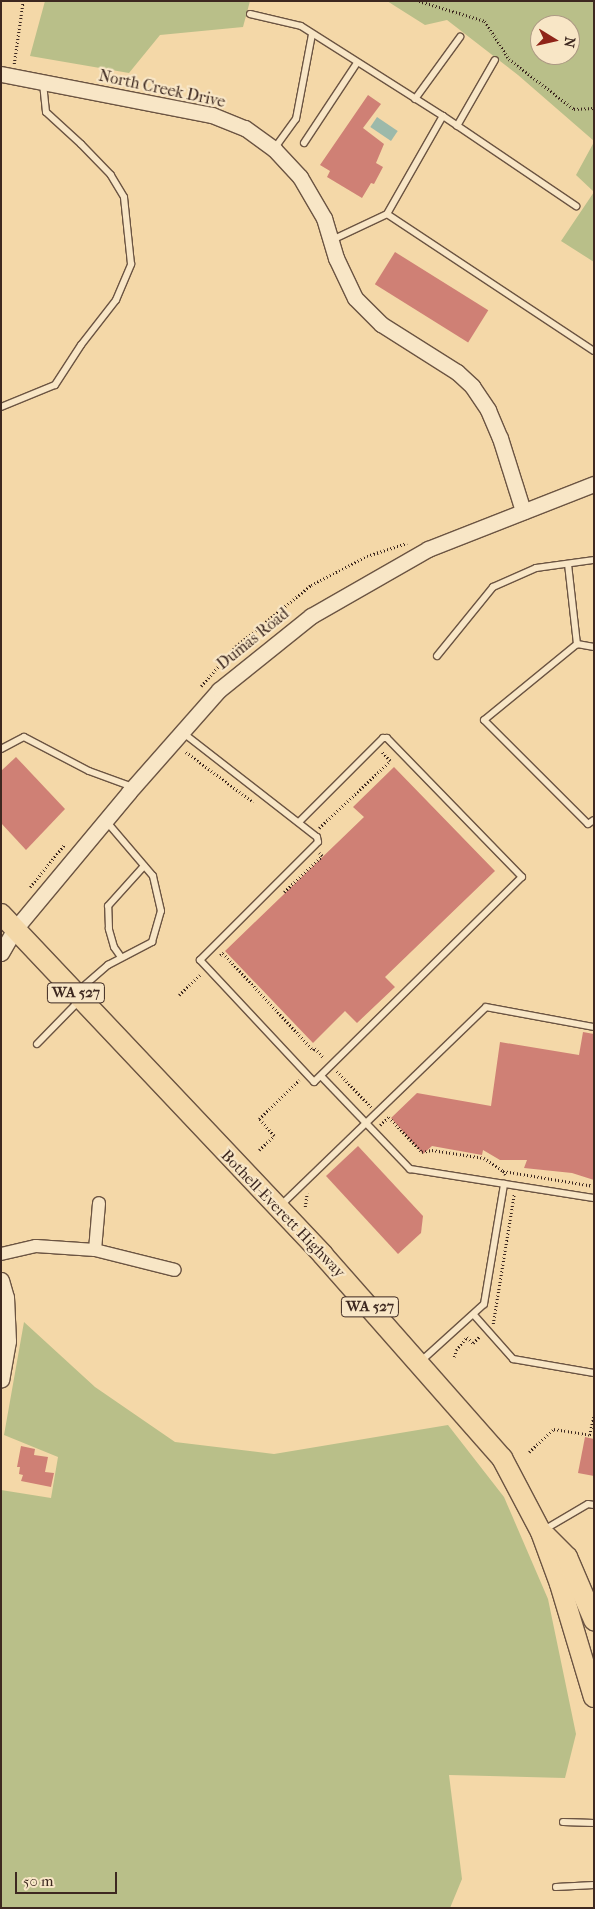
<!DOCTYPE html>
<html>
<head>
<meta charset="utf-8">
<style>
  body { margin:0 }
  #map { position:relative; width:595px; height:1909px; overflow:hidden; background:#f4d8a8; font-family:"IM FELL French Canon",serif }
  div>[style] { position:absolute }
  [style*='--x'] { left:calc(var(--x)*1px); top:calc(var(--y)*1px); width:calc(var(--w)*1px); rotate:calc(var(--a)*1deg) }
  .green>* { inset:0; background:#b9bf89 }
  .water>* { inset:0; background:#9cb9aa; transform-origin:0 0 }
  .building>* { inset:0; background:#cf8075; transform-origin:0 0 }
  .path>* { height:2.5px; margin-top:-1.25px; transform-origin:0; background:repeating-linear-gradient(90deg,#3d2820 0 1px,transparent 0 3.5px) }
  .roads { filter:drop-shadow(1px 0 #6b5442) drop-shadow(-1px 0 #6b5442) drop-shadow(0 1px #6b5442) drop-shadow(0 -1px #6b5442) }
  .service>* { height:6px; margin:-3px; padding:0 3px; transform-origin:3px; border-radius:3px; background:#f8e6c6 }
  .minor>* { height:12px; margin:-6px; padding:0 6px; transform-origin:6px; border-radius:6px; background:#f8e6c6 }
  .tertiary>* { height:15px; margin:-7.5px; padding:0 7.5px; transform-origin:7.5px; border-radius:7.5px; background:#f8e6c6 }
  .primary>* { height:20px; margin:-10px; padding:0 10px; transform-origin:10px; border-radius:10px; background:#f4d8a8 }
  span { translate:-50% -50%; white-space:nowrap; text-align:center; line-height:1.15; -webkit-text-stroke:4.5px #f8e6c6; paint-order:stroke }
  .shield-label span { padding:1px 4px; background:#f8e6c6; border:1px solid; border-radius:4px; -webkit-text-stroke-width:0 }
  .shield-label { font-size:15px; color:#3d2820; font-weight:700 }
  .street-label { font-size:16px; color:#3d2820 }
  .frame { position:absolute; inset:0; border:2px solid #3d2820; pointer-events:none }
  .north { position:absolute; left:530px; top:15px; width:50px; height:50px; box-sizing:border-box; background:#f8e6c6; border:1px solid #ad9a84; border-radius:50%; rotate:99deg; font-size:14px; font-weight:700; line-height:20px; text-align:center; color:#3d2820 }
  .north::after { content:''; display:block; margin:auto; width:18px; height:22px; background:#8f2418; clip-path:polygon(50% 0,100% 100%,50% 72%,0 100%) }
  .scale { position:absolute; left:15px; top:1872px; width:102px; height:22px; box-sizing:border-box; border:2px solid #3d2820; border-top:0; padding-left:6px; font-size:15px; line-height:18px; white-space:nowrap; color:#3d2820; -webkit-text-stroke:4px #f8e6c6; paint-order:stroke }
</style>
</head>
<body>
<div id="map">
  <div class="green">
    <i style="clip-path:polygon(45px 1px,250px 1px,243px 27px,160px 35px,129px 73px,30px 56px)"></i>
    <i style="clip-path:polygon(evenodd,387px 1px,594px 1px,594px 141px,518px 75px,447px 20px,425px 25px,387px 1px,540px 25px,570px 25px,570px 55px,540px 55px,540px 25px)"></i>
    <i style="clip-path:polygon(594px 142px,594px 262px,561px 241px,594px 192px,576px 175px)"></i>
    <i style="clip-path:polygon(24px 1322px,95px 1387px,175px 1442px,274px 1454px,448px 1425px,504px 1497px,548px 1599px,576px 1734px,565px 1778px,449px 1775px,462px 1879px,450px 1908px,1px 1908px,1px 1490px,51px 1498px,58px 1457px,4px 1435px)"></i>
  </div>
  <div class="water">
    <i style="left:377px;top:117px;width:25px;height:12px;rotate:34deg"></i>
  </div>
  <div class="building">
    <i style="clip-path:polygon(368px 95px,381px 104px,363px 128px,384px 144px,376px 163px,383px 167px,374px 184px,371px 183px,362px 198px,327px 177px,330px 171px,320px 165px)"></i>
    <i style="left:395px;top:252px;width:110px;height:38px;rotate:32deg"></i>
    <i style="clip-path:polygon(16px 757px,65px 809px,26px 850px,1px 823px,1px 771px)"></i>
    <i style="clip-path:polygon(394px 767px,495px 871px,385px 977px,395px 987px,357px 1023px,345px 1011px,313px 1043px,225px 951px,364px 817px,353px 807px)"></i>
    <i style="clip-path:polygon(583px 1032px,594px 1034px,594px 1180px,572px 1173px,524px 1168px,527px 1160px,500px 1160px,483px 1150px,482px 1155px,432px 1146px,423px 1154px,391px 1118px,417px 1093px,491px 1106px,500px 1042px,579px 1055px)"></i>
    <i style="clip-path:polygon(358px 1146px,423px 1216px,421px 1233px,398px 1254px,326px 1176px)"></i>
    <i style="clip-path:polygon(585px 1437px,594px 1439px,594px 1476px,578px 1473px)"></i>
    <i style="clip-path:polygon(21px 1446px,35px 1449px,34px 1455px,48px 1457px,45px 1472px,54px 1473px,51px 1487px,21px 1481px,23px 1475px,19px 1474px,20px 1467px,17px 1467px)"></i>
  </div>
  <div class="path">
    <i style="--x:419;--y:1;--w:69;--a:16.9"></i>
    <i style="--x:485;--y:21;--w:45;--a:57.7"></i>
    <i style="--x:509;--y:59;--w:82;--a:37.6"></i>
    <i style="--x:574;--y:109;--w:20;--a:-3"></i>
    <i style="--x:14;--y:64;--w:64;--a:-81.9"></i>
    <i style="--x:201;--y:686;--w:53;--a:-48.8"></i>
    <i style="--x:236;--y:646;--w:97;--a:-39.1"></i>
    <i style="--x:311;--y:585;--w:63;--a:-27.4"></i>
    <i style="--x:367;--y:556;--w:42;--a:-18"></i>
    <i style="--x:186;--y:752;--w:84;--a:36.7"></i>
    <i style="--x:319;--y:828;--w:98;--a:-43.3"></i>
    <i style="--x:390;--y:761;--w:12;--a:-132"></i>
    <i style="--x:30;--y:887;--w:54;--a:-51"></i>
    <i style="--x:284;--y:892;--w:52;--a:-43.5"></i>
    <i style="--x:322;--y:856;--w:4;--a:-135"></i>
    <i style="--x:220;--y:955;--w:4;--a:-34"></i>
    <i style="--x:223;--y:953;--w:132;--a:47.1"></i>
    <i style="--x:313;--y:1050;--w:3;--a:-45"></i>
    <i style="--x:315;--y:1048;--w:12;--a:48"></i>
    <i style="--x:179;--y:995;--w:29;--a:-44"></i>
    <i style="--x:337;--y:1071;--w:50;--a:46.6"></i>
    <i style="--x:380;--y:1125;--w:12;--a:-42"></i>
    <i style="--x:389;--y:1117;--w:48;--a:46.7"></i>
    <i style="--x:422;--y:1152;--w:10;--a:-11"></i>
    <i style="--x:432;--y:1150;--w:53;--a:8.7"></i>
    <i style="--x:484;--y:1158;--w:23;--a:34"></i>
    <i style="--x:259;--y:1150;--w:21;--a:-43"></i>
    <i style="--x:274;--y:1136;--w:23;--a:-131"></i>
    <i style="--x:259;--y:1119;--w:56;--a:-44.3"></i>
    <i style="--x:505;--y:1175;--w:4;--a:-117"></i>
    <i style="--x:503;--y:1171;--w:92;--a:9.4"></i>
    <i style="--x:305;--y:1207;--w:14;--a:-82"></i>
    <i style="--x:493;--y:1324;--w:132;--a:-80.8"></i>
    <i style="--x:454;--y:1357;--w:7;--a:-74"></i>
    <i style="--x:456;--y:1350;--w:17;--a:-50"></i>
    <i style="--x:467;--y:1337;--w:8;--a:45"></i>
    <i style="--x:473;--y:1343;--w:10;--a:-45"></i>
    <i style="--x:594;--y:1417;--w:18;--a:103"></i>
    <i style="--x:590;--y:1435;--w:4;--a:0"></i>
    <i style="--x:529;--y:1452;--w:34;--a:-43"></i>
    <i style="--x:554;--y:1429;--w:36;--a:9"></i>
  </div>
  <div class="roads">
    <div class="service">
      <i style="--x:250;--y:14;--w:52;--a:13.2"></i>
      <i style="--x:301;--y:26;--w:168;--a:32.4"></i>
      <i style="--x:443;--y:116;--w:161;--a:34.1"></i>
      <i style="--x:415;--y:99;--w:77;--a:-54"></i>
      <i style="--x:457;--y:126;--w:76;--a:-60.1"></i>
      <i style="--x:304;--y:143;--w:96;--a:-56.5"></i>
      <i style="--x:274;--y:149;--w:37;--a:-54"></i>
      <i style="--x:296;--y:119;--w:86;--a:-79.3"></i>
      <i style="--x:387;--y:214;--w:113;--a:-60.3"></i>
      <i style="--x:332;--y:240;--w:61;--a:-25.3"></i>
      <i style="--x:387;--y:214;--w:248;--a:33.5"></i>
      <i style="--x:1;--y:407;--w:58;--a:-22.2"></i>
      <i style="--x:55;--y:385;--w:48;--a:-57"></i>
      <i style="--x:81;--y:345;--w:57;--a:-52.1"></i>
      <i style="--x:116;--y:300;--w:39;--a:-67"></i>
      <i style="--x:131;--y:264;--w:67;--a:-96"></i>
      <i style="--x:124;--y:197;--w:26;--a:-121"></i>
      <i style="--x:111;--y:175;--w:43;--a:-134.1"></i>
      <i style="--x:81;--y:144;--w:47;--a:-137.6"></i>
      <i style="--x:46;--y:112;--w:29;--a:-96"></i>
      <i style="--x:568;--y:564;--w:81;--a:83.6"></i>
      <i style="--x:594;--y:647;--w:17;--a:-170"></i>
      <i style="--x:577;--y:644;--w:120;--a:140.7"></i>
      <i style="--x:484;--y:720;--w:147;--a:45"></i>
      <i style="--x:588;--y:824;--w:7;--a:-34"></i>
      <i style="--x:437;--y:656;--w:89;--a:-50.9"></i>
      <i style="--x:493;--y:587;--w:47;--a:-23.8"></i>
      <i style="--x:536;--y:568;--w:59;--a:-7.9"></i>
      <i style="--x:182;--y:732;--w:171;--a:37.9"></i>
      <i style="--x:317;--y:837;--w:5;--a:79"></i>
      <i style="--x:318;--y:842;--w:167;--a:135"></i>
      <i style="--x:200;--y:960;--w:167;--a:46.9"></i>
      <i style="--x:314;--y:1082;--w:292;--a:-44.6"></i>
      <i style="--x:522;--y:877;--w:194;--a:-134.2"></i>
      <i style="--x:387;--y:738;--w:4;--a:180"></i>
      <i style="--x:383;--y:738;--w:119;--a:135"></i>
      <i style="--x:1;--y:749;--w:26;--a:-28"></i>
      <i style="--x:24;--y:737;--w:73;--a:27.6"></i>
      <i style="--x:89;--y:771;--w:47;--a:20"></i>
      <i style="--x:121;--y:957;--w:12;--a:-125"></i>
      <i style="--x:114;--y:947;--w:19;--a:-106"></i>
      <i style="--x:109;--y:929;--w:23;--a:-92"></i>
      <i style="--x:108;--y:906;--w:54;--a:-48"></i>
      <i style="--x:78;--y:991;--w:40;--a:-41"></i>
      <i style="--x:108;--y:965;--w:50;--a:-27.6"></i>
      <i style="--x:152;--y:942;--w:32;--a:-74"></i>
      <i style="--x:161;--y:911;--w:36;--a:-103"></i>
      <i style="--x:153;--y:876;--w:72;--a:-130.5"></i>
      <i style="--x:37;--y:1044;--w:62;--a:-45.7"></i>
      <i style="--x:321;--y:1076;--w:129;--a:46.3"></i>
      <i style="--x:410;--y:1169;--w:186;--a:9"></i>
      <i style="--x:280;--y:1206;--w:286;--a:-44"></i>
      <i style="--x:486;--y:1007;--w:110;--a:10.5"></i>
      <i style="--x:474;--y:1315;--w:59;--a:48.4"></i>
      <i style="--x:513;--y:1359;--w:82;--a:9.8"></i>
      <i style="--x:420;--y:1362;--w:86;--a:-42.2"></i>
      <i style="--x:484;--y:1304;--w:122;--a:-80.5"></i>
      <i style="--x:542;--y:1531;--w:53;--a:-30.4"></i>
      <i style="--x:588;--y:1504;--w:6;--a:9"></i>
      <i style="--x:563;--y:1822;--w:31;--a:2"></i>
      <i style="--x:556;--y:1887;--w:38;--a:-3"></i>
    </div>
    <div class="minor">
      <i style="--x:95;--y:1250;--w:47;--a:-85.1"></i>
      <i style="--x:1;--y:1254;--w:36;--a:-13"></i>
      <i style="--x:36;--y:1246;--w:59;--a:3.9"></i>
      <i style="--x:95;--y:1250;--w:82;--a:14"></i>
    </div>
    <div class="tertiary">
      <i style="--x:1;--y:74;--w:215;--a:11"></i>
      <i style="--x:212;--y:115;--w:35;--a:22"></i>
      <i style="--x:245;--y:128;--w:36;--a:36"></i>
      <i style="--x:274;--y:149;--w:38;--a:47"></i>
      <i style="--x:300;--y:177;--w:48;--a:59.7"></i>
      <i style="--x:324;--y:218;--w:42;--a:73.3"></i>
      <i style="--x:336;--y:258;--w:44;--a:64.6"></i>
      <i style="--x:355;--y:298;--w:37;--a:45"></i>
      <i style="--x:381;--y:324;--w:90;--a:32.3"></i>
      <i style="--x:457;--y:372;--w:21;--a:43"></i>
      <i style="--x:472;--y:386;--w:29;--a:56"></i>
      <i style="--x:488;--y:410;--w:30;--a:67"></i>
      <i style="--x:500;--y:438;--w:77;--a:72.5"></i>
      <i style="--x:1;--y:953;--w:28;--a:-60"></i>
      <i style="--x:15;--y:929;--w:178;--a:-50.2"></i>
      <i style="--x:129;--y:792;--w:136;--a:-48.6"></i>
      <i style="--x:219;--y:690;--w:118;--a:-38.8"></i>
      <i style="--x:311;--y:616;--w:135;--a:-29.8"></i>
      <i style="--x:428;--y:549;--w:178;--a:-21.4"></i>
      <i style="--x:1;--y:1280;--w:18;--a:74"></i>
      <i style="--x:6;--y:1297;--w:44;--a:87.4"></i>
      <i style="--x:8;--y:1341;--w:39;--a:100"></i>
    </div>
    <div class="primary">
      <i style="--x:1;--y:914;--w:469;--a:46.6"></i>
      <i style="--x:323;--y:1255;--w:271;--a:48.6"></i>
      <i style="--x:502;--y:1458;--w:84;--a:62.2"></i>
      <i style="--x:541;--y:1532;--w:55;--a:69.9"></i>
      <i style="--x:560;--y:1584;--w:118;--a:73.3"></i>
      <i style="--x:546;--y:1536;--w:30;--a:45"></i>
      <i style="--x:567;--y:1557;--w:69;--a:66.8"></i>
    </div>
  </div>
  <div class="shield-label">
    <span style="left:76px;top:993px">WA 527</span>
    <span style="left:370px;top:1307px">WA 527</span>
  </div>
  <div class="street-label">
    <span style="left:162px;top:89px;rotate:12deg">North Creek Drive</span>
    <span style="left:253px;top:639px;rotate:-39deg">Dumas Road</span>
    <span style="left:283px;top:1214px;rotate:46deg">Bothell-Everett Highway</span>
  </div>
  <div class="frame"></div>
  <div class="north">N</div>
  <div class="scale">50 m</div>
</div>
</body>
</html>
